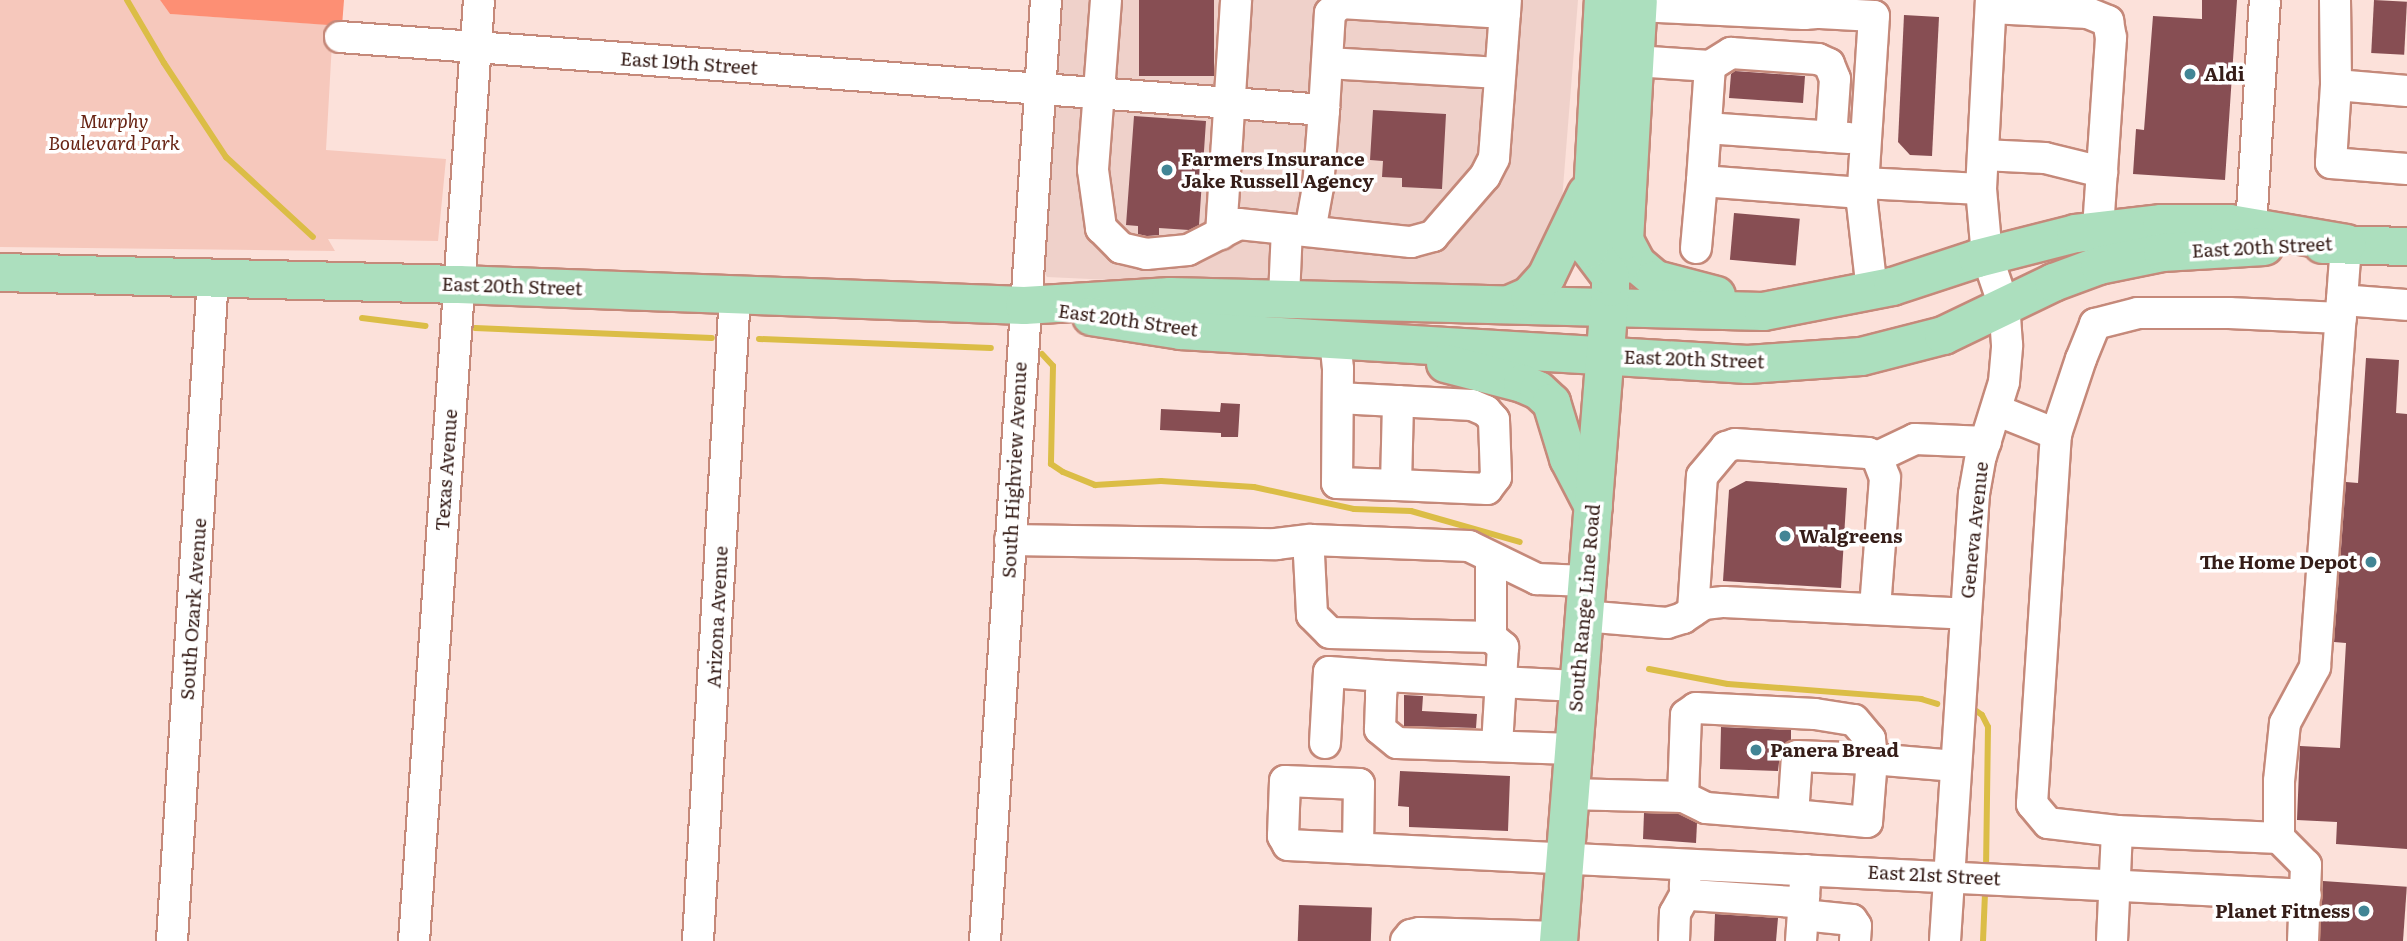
<!DOCTYPE html>
<html>
<head>
<meta charset="utf-8">
<style>
  body { margin:0 }
  #map { position:relative; width:2407px; height:941px; overflow:hidden; background:#fce1da; font-family:Literata,serif }
  div>[style] { position:absolute }
  [style*='--x'] { left:calc(var(--x)*1px); top:calc(var(--y)*1px); width:calc(var(--w)*1px); rotate:calc(var(--a)*1deg) }
  .built>* { inset:0; background:#efd1ca }
  .green>* { inset:0; background:#f6c8bc }
  .forest>* { inset:0; background:#fd8f74 }
  .stream>* { height:6px; margin:-3px; padding:0 3px; transform-origin:3px; border-radius:3px; background:#dbbd46 }
  .building>* { inset:0; background:#874e53; transform-origin:0 0 }
  .roads { filter:drop-shadow(2px 0 #c5897a) drop-shadow(-2px 0 #c5897a) drop-shadow(0 2px #c5897a) drop-shadow(0 -2px #c5897a) }
  .minor>* { height:30px; margin:-15px; padding:0 15px; transform-origin:15px; border-radius:15px; background:#fff }
  .major>* { height:37px; margin:-18.5px; padding:0 18.5px; transform-origin:18.5px; border-radius:18.5px; background:#acdfbe }
  .dots>* { width:19px; height:19px; translate:-50% -50%; box-sizing:border-box; border:4px solid #fff; border-radius:50% }
  span { translate:-50% -50%; white-space:nowrap; text-align:center; line-height:1.15; -webkit-text-stroke:7px #fff; paint-order:stroke }
  .street-label { font-size:19px; color:#351d18 }
  .poi-label { font-size:19px; color:#351d18; font-weight:700 }
  .left { translate:0 -50%; text-align:left }
  .right { translate:-100% -50%; text-align:right }
  .park-label { font-size:19px; color:#682414; font-style:italic }
</style>
</head>
<body>
<div id="map">
  <div class="built">
    <i style="clip-path:polygon(1060px 0,1578px 0,1562px 200px,1545px 265px,1515px 291px,1327px 290px,1047px 277px,1042px 269px)"></i>
  </div>
  <div class="green">
    <i style="clip-path:polygon(0 0,160px 0,170px 14px,333px 25px,326px 150px,446px 159px,438px 241px,328px 239px,335px 251px,0 247px)"></i>
  </div>
  <div class="forest">
    <i style="clip-path:polygon(160px 0,344px 0,342px 26px,170px 14px)"></i>
  </div>
  <div class="stream">
    <i style="--x:127;--y:0;--w:73;--a:59.6"></i>
    <i style="--x:164;--y:63;--w:113;--a:56.6"></i>
    <i style="--x:226;--y:157;--w:118;--a:42.6"></i>
    <i style="--x:362;--y:318;--w:64;--a:7.1"></i>
    <i style="--x:475;--y:328;--w:237;--a:2.4"></i>
    <i style="--x:759;--y:339;--w:232;--a:2.2"></i>
    <i style="--x:1042;--y:354;--w:16;--a:47"></i>
    <i style="--x:1053;--y:366;--w:98;--a:91.2"></i>
    <i style="--x:1051;--y:464;--w:14;--a:34"></i>
    <i style="--x:1063;--y:472;--w:35;--a:22"></i>
    <i style="--x:1095;--y:485;--w:66;--a:-3.5"></i>
    <i style="--x:1161;--y:481;--w:93;--a:3.7"></i>
    <i style="--x:1254;--y:487;--w:102;--a:12.4"></i>
    <i style="--x:1354;--y:509;--w:57;--a:2"></i>
    <i style="--x:1411;--y:511;--w:113;--a:15.9"></i>
    <i style="--x:1649;--y:669;--w:80;--a:10.8"></i>
    <i style="--x:1728;--y:684;--w:194;--a:4.4"></i>
    <i style="--x:1921;--y:699;--w:17;--a:17"></i>
    <i style="--x:1972;--y:708;--w:12;--a:35"></i>
    <i style="--x:1982;--y:715;--w:13;--a:63"></i>
    <i style="--x:1988;--y:727;--w:135;--a:90.8"></i>
    <i style="--x:1983;--y:941;--w:48;--a:-87.6"></i>
  </div>
  <div class="building">
    <i style="left:1139px;top:0;width:75px;height:76px"></i>
    <i style="clip-path:polygon(2202px 0,2237px 0,2225px 180px,2133px 174px,2136px 129px,2144px 130px,2153px 16px,2202px 19px)"></i>
    <i style="left:2374px;top:0;width:33px;height:53px;rotate:3deg"></i>
    <i style="clip-path:polygon(1904px 15px,1939px 17px,1932px 156px,1910px 155px,1898px 142px)"></i>
    <i style="clip-path:polygon(1735px 71px,1805px 76px,1803px 103px,1729px 98px,1731px 74px)"></i>
    <i style="clip-path:polygon(1373px 110px,1446px 114px,1442px 189px,1402px 187px,1402px 178px,1382px 177px,1383px 161px,1370px 160px)"></i>
    <i style="clip-path:polygon(1134px 116px,1206px 121px,1199px 225px,1189px 230px,1159px 228px,1159px 235px,1147px 236px,1138px 234px,1138px 226px,1126px 225px)"></i>
    <i style="left:1734px;top:213px;width:66px;height:47px;rotate:5deg"></i>
    <i style="clip-path:polygon(2366px 358px,2399px 360px,2396px 413px,2407px 414px,2407px 849px,2336px 844px,2337px 822px,2297px 820px,2300px 746px,2340px 748px,2346px 643px,2334px 642px,2346px 482px,2358px 483px)"></i>
    <i style="clip-path:polygon(1221px 403px,1240px 404px,1238px 437px,1221px 437px,1221px 433px,1160px 430px,1161px 409px,1220px 412px)"></i>
    <i style="clip-path:polygon(1746px 481px,1847px 488px,1841px 588px,1723px 581px,1729px 490px)"></i>
    <i style="clip-path:polygon(1404px 695px,1423px 696px,1422px 711px,1477px 714px,1476px 728px,1404px 726px)"></i>
    <i style="clip-path:polygon(1721px 727px,1791px 730px,1791px 740px,1783px 746px,1780px 754px,1778px 771px,1720px 769px)"></i>
    <i style="clip-path:polygon(1400px 771px,1510px 776px,1508px 831px,1409px 827px,1409px 807px,1398px 806px)"></i>
    <i style="clip-path:polygon(1644px 813px,1679px 814px,1697px 823px,1696px 843px,1643px 839px)"></i>
    <i style="left:2323px;top:881px;width:84px;height:60px;rotate:4deg"></i>
    <i style="left:1299px;top:905px;width:73px;height:36px;rotate:2deg"></i>
    <i style="clip-path:polygon(1715px 914px,1778px 918px,1776px 941px,1714px 941px)"></i>
  </div>
  <div class="roads">
    <div class="minor">
      <i style="--x:1106;--y:0;--w:170;--a:94.4"></i>
      <i style="--x:1093;--y:170;--w:59;--a:82.1"></i>
      <i style="--x:1101;--y:228;--w:28;--a:45"></i>
      <i style="--x:1121;--y:248;--w:26;--a:13"></i>
      <i style="--x:1146;--y:254;--w:42;--a:-5.4"></i>
      <i style="--x:1188;--y:250;--w:57;--a:-27"></i>
      <i style="--x:1239;--y:224;--w:173;--a:6"></i>
      <i style="--x:1411;--y:242;--w:23;--a:-15"></i>
      <i style="--x:1433;--y:236;--w:79;--a:-49.1"></i>
      <i style="--x:1485;--y:176;--w:20;--a:-63"></i>
      <i style="--x:1494;--y:158;--w:145;--a:-85.7"></i>
      <i style="--x:2335;--y:0;--w:85;--a:89.3"></i>
      <i style="--x:2336;--y:85;--w:71;--a:4.8"></i>
      <i style="--x:1638;--y:6;--w:166;--a:2.8"></i>
      <i style="--x:1804;--y:14;--w:16;--a:-4"></i>
      <i style="--x:1820;--y:13;--w:13;--a:-86"></i>
      <i style="--x:1991;--y:8;--w:97;--a:3"></i>
      <i style="--x:2088;--y:13;--w:22;--a:22"></i>
      <i style="--x:2108;--y:21;--w:17;--a:80"></i>
      <i style="--x:2111;--y:38;--w:192;--a:93.9"></i>
      <i style="--x:1820;--y:13;--w:54;--a:3.2"></i>
      <i style="--x:1874;--y:16;--w:187;--a:93.7"></i>
      <i style="--x:1862;--y:203;--w:89;--a:83.5"></i>
      <i style="--x:340;--y:37;--w:987;--a:4.24"></i>
      <i style="--x:1324;--y:110;--w:97;--a:-86.5"></i>
      <i style="--x:1330;--y:13;--w:15;--a:-42"></i>
      <i style="--x:1341;--y:3;--w:164;--a:3.5"></i>
      <i style="--x:1505;--y:13;--w:13;--a:-86"></i>
      <i style="--x:1635;--y:61;--w:75;--a:3.8"></i>
      <i style="--x:1710;--y:66;--w:115;--a:94"></i>
      <i style="--x:1327;--y:63;--w:173;--a:3.3"></i>
      <i style="--x:1710;--y:66;--w:25;--a:-32"></i>
      <i style="--x:1731;--y:53;--w:87;--a:3.9"></i>
      <i style="--x:1818;--y:59;--w:12;--a:24"></i>
      <i style="--x:1829;--y:64;--w:16;--a:68"></i>
      <i style="--x:1835;--y:79;--w:58;--a:93.9"></i>
      <i style="--x:2336;--y:85;--w:78;--a:93.7"></i>
      <i style="--x:2331;--y:163;--w:76;--a:4.5"></i>
      <i style="--x:1706;--y:128;--w:143;--a:4"></i>
      <i style="--x:1983;--y:155;--w:62;--a:2.8"></i>
      <i style="--x:2045;--y:158;--w:59;--a:13.8"></i>
      <i style="--x:1863;--y:183;--w:118;--a:2.9"></i>
      <i style="--x:2251;--y:227;--w:227;--a:-86.5"></i>
      <i style="--x:1310;--y:231;--w:45;--a:-79.7"></i>
      <i style="--x:1318;--y:187;--w:77;--a:-85.5"></i>
      <i style="--x:1221;--y:234;--w:234;--a:-86.3"></i>
      <i style="--x:1696;--y:248;--w:67;--a:-84.9"></i>
      <i style="--x:1702;--y:181;--w:160;--a:4.3"></i>
      <i style="--x:1284;--y:297;--w:68;--a:-87.5"></i>
      <i style="--x:2342;--y:300;--w:65;--a:4.4"></i>
      <i style="--x:1335;--y:340;--w:29;--a:84"></i>
      <i style="--x:1338;--y:369;--w:114;--a:90.5"></i>
      <i style="--x:1337;--y:483;--w:59;--a:1.9"></i>
      <i style="--x:1396;--y:485;--w:84;--a:-88.6"></i>
      <i style="--x:1338;--y:398;--w:134;--a:3"></i>
      <i style="--x:1472;--y:405;--w:15;--a:23"></i>
      <i style="--x:1486;--y:411;--w:12;--a:48"></i>
      <i style="--x:1494;--y:420;--w:57;--a:88"></i>
      <i style="--x:1496;--y:477;--w:15;--a:127"></i>
      <i style="--x:1487;--y:489;--w:91;--a:-177.5"></i>
      <i style="--x:1996;--y:410;--w:65;--a:21.8"></i>
      <i style="--x:1877;--y:457;--w:42;--a:-25.3"></i>
      <i style="--x:1915;--y:439;--w:71;--a:2.4"></i>
      <i style="--x:1010;--y:540;--w:266;--a:0.9"></i>
      <i style="--x:1276;--y:544;--w:35;--a:-7"></i>
      <i style="--x:1311;--y:540;--w:158;--a:2.2"></i>
      <i style="--x:1469;--y:546;--w:76;--a:25.9"></i>
      <i style="--x:1537;--y:579;--w:49;--a:2.3"></i>
      <i style="--x:1311;--y:540;--w:15;--a:98"></i>
      <i style="--x:1309;--y:555;--w:60;--a:87.1"></i>
      <i style="--x:1312;--y:615;--w:25;--a:45"></i>
      <i style="--x:1330;--y:633;--w:161;--a:1.4"></i>
      <i style="--x:1491;--y:637;--w:16;--a:40"></i>
      <i style="--x:1503;--y:647;--w:99;--a:93.5"></i>
      <i style="--x:1491;--y:558;--w:79;--a:90"></i>
      <i style="--x:1693;--y:611;--w:135;--a:-86.2"></i>
      <i style="--x:1702;--y:476;--w:38;--a:-50"></i>
      <i style="--x:1726;--y:447;--w:9;--a:-18"></i>
      <i style="--x:1735;--y:444;--w:133;--a:3.9"></i>
      <i style="--x:1868;--y:453;--w:10;--a:24"></i>
      <i style="--x:1877;--y:457;--w:22;--a:69"></i>
      <i style="--x:1885;--y:478;--w:131;--a:94.4"></i>
      <i style="--x:1583;--y:616;--w:84;--a:4.8"></i>
      <i style="--x:1667;--y:623;--w:17;--a:-17"></i>
      <i style="--x:1683;--y:618;--w:25;--a:-34"></i>
      <i style="--x:1704;--y:604;--w:20;--a:-6"></i>
      <i style="--x:1724;--y:602;--w:242;--a:2.8"></i>
      <i style="--x:1325;--y:743;--w:71;--a:-86.8"></i>
      <i style="--x:1329;--y:672;--w:56;--a:4.1"></i>
      <i style="--x:1572;--y:749;--w:175;--a:-178"></i>
      <i style="--x:1397;--y:743;--w:22;--a:-141"></i>
      <i style="--x:1380;--y:729;--w:36;--a:-88"></i>
      <i style="--x:1381;--y:693;--w:17;--a:-77"></i>
      <i style="--x:1385;--y:676;--w:192;--a:3"></i>
      <i style="--x:1569;--y:794;--w:114;--a:1.5"></i>
      <i style="--x:1793;--y:815;--w:87;--a:-175.4"></i>
      <i style="--x:1706;--y:808;--w:25;--a:-154"></i>
      <i style="--x:1683;--y:797;--w:82;--a:-87.9"></i>
      <i style="--x:1686;--y:715;--w:12;--a:-35"></i>
      <i style="--x:1696;--y:708;--w:119;--a:2.9"></i>
      <i style="--x:1815;--y:714;--w:39;--a:9"></i>
      <i style="--x:1854;--y:720;--w:25;--a:50"></i>
      <i style="--x:1870;--y:739;--w:20;--a:84"></i>
      <i style="--x:1872;--y:759;--w:63;--a:94.5"></i>
      <i style="--x:1867;--y:822;--w:74;--a:-174.6"></i>
      <i style="--x:1793;--y:815;--w:59;--a:-86.1"></i>
      <i style="--x:1797;--y:756;--w:75;--a:2.3"></i>
      <i style="--x:1872;--y:759;--w:84;--a:4.8"></i>
      <i style="--x:2117;--y:831;--w:162;--a:2.5"></i>
      <i style="--x:1358;--y:848;--w:64;--a:-89.1"></i>
      <i style="--x:1359;--y:784;--w:74;--a:-177.7"></i>
      <i style="--x:1285;--y:781;--w:55;--a:92.1"></i>
      <i style="--x:1283;--y:836;--w:10;--a:61"></i>
      <i style="--x:1288;--y:845;--w:1019;--a:2.81"></i>
      <i style="--x:1686;--y:865;--w:22;--a:93"></i>
      <i style="--x:1685;--y:887;--w:10;--a:53"></i>
      <i style="--x:1691;--y:895;--w:103;--a:3.9"></i>
      <i style="--x:1794;--y:902;--w:12;--a:-31"></i>
      <i style="--x:1804;--y:896;--w:26;--a:-86"></i>
      <i style="--x:1804;--y:896;--w:19;--a:93"></i>
      <i style="--x:1803;--y:915;--w:49;--a:5.8"></i>
      <i style="--x:1852;--y:920;--w:7;--a:56"></i>
      <i style="--x:1856;--y:926;--w:15;--a:94"></i>
      <i style="--x:172;--y:941;--w:665;--a:-86.47"></i>
      <i style="--x:414;--y:941;--w:943;--a:-86.05"></i>
      <i style="--x:698;--y:941;--w:649;--a:-86.73"></i>
      <i style="--x:985;--y:941;--w:943;--a:-86.29"></i>
      <i style="--x:1406;--y:941;--w:8;--a:-50"></i>
      <i style="--x:1411;--y:935;--w:9;--a:-13"></i>
      <i style="--x:1420;--y:933;--w:138;--a:1.7"></i>
      <i style="--x:1674;--y:941;--w:28;--a:-88"></i>
      <i style="--x:1675;--y:913;--w:25;--a:-61"></i>
      <i style="--x:1801;--y:941;--w:26;--a:-86"></i>
      <i style="--x:1945;--y:941;--w:448;--a:-86.3"></i>
      <i style="--x:1974;--y:494;--w:39;--a:-80"></i>
      <i style="--x:1981;--y:456;--w:77;--a:-72.7"></i>
      <i style="--x:2004;--y:382;--w:37;--a:-85"></i>
      <i style="--x:2007;--y:345;--w:39;--a:-94"></i>
      <i style="--x:2004;--y:306;--w:53;--a:-108.8"></i>
      <i style="--x:1987;--y:256;--w:67;--a:-95.1"></i>
      <i style="--x:1981;--y:189;--w:189;--a:-87"></i>
      <i style="--x:2112;--y:941;--w:110;--a:-87.4"></i>
      <i style="--x:2117;--y:831;--w:69;--a:-173.4"></i>
      <i style="--x:2048;--y:823;--w:25;--a:-130"></i>
      <i style="--x:2032;--y:804;--w:371;--a:-86.3"></i>
      <i style="--x:2056;--y:434;--w:79;--a:-71.6"></i>
      <i style="--x:2081;--y:359;--w:38;--a:-68"></i>
      <i style="--x:2095;--y:324;--w:44;--a:-14.3"></i>
      <i style="--x:2138;--y:313;--w:91;--a:0"></i>
      <i style="--x:2229;--y:313;--w:112;--a:2.6"></i>
      <i style="--x:2303;--y:941;--w:76;--a:-87.7"></i>
      <i style="--x:2306;--y:865;--w:38;--a:-135"></i>
      <i style="--x:2279;--y:838;--w:57;--a:-90"></i>
      <i style="--x:2279;--y:781;--w:58;--a:-84.1"></i>
      <i style="--x:2285;--y:723;--w:64;--a:-61.8"></i>
      <i style="--x:2315;--y:667;--w:425;--a:-85.8"></i>
    </div>
    <div class="major">
      <i style="--x:1624;--y:240;--w:26;--a:62"></i>
      <i style="--x:1636;--y:263;--w:25;--a:40"></i>
      <i style="--x:1655;--y:279;--w:63;--a:14.7"></i>
      <i style="--x:2322;--y:244;--w:85;--a:1.3"></i>
      <i style="--x:0;--y:272;--w:458;--a:1.5"></i>
      <i style="--x:458;--y:284;--w:566;--a:2.12"></i>
      <i style="--x:1024;--y:305;--w:146;--a:-3.5"></i>
      <i style="--x:1170;--y:296;--w:593;--a:1.45"></i>
      <i style="--x:1763;--y:311;--w:131;--a:-11"></i>
      <i style="--x:1892;--y:286;--w:89;--a:-18.2"></i>
      <i style="--x:1977;--y:258;--w:101;--a:-14.3"></i>
      <i style="--x:2075;--y:233;--w:87;--a:-6.6"></i>
      <i style="--x:2161;--y:223;--w:68;--a:0"></i>
      <i style="--x:2229;--y:223;--w:119;--a:9.7"></i>
      <i style="--x:1610;--y:276;--w:19;--a:-51"></i>
      <i style="--x:1622;--y:261;--w:21;--a:-85"></i>
      <i style="--x:1624;--y:240;--w:240;--a:-86.7"></i>
      <i style="--x:1509;--y:304;--w:22;--a:-24"></i>
      <i style="--x:1529;--y:295;--w:25;--a:-48"></i>
      <i style="--x:1546;--y:276;--w:92;--a:-64.3"></i>
      <i style="--x:1091;--y:316;--w:90;--a:8.9"></i>
      <i style="--x:1180;--y:330;--w:568;--a:3.43"></i>
      <i style="--x:1747;--y:364;--w:114;--a:-4"></i>
      <i style="--x:1861;--y:356;--w:85;--a:-14.4"></i>
      <i style="--x:1943;--y:335;--w:122;--a:-25.7"></i>
      <i style="--x:2053;--y:282;--w:49;--a:-20.3"></i>
      <i style="--x:2099;--y:265;--w:64;--a:-11.7"></i>
      <i style="--x:2162;--y:252;--w:102;--a:-3.4"></i>
      <i style="--x:1445;--y:363;--w:80;--a:14.6"></i>
      <i style="--x:1522;--y:383;--w:17;--a:24"></i>
      <i style="--x:1538;--y:390;--w:18;--a:43"></i>
      <i style="--x:1551;--y:402;--w:59;--a:73.1"></i>
      <i style="--x:1568;--y:458;--w:54;--a:62.5"></i>
      <i style="--x:1558;--y:941;--w:656;--a:-85.45"></i>
      <i style="--x:1610;--y:287;--w:11;--a:-90"></i>
      <i style="--x:1610;--y:276;--w:35;--a:-127"></i>
      <i style="--x:1589;--y:248;--w:248;--a:-86.8"></i>
    </div>
  </div>
  <div class="dots">
    <i style="left:2190px;top:74px;background:#428595"></i>
    <i style="left:1167px;top:170px;background:#428595"></i>
    <i style="left:1785px;top:536px;background:#428595"></i>
    <i style="left:2371px;top:562px;background:#428595"></i>
    <i style="left:1756px;top:750px;background:#428595"></i>
    <i style="left:2364px;top:911px;background:#428595"></i>
  </div>
  <div class="street-label">
    <span style="left:689px;top:63px;rotate:4deg">East 19th Street</span>
    <span style="left:2262px;top:247px;rotate:-3deg">East 20th Street</span>
    <span style="left:512px;top:286px;rotate:2deg">East 20th Street</span>
    <span style="left:1128px;top:320px;rotate:8deg">East 20th Street</span>
    <span style="left:1694px;top:359px;rotate:2deg">East 20th Street</span>
    <span style="left:446px;top:470px;rotate:-86deg">Texas Avenue</span>
    <span style="left:1014px;top:470px;rotate:-87deg">South Highview Avenue</span>
    <span style="left:1974px;top:530px;rotate:-84deg">Geneva Avenue</span>
    <span style="left:1584px;top:608px;rotate:-85deg">South Range Line Road</span>
    <span style="left:193px;top:609px;rotate:-86deg">South Ozark Avenue</span>
    <span style="left:717px;top:617px;rotate:-87deg">Arizona Avenue</span>
    <span style="left:1934px;top:875px;rotate:3deg">East 21st Street</span>
  </div>
  <div class="poi-label">
    <span class="left" style="left:2204px;top:74px">Aldi</span>
    <span class="left" style="left:1181px;top:170px">Farmers Insurance<br>Jake Russell Agency</span>
    <span class="left" style="left:1799px;top:536px">Walgreens</span>
    <span class="right" style="left:2357px;top:562px">The Home Depot</span>
    <span class="left" style="left:1770px;top:750px">Panera Bread</span>
    <span class="right" style="left:2350px;top:911px">Planet Fitness</span>
  </div>
  <div class="park-label">
    <span style="left:114px;top:132px">Murphy<br>Boulevard Park</span>
  </div>
</div>
</body>
</html>
